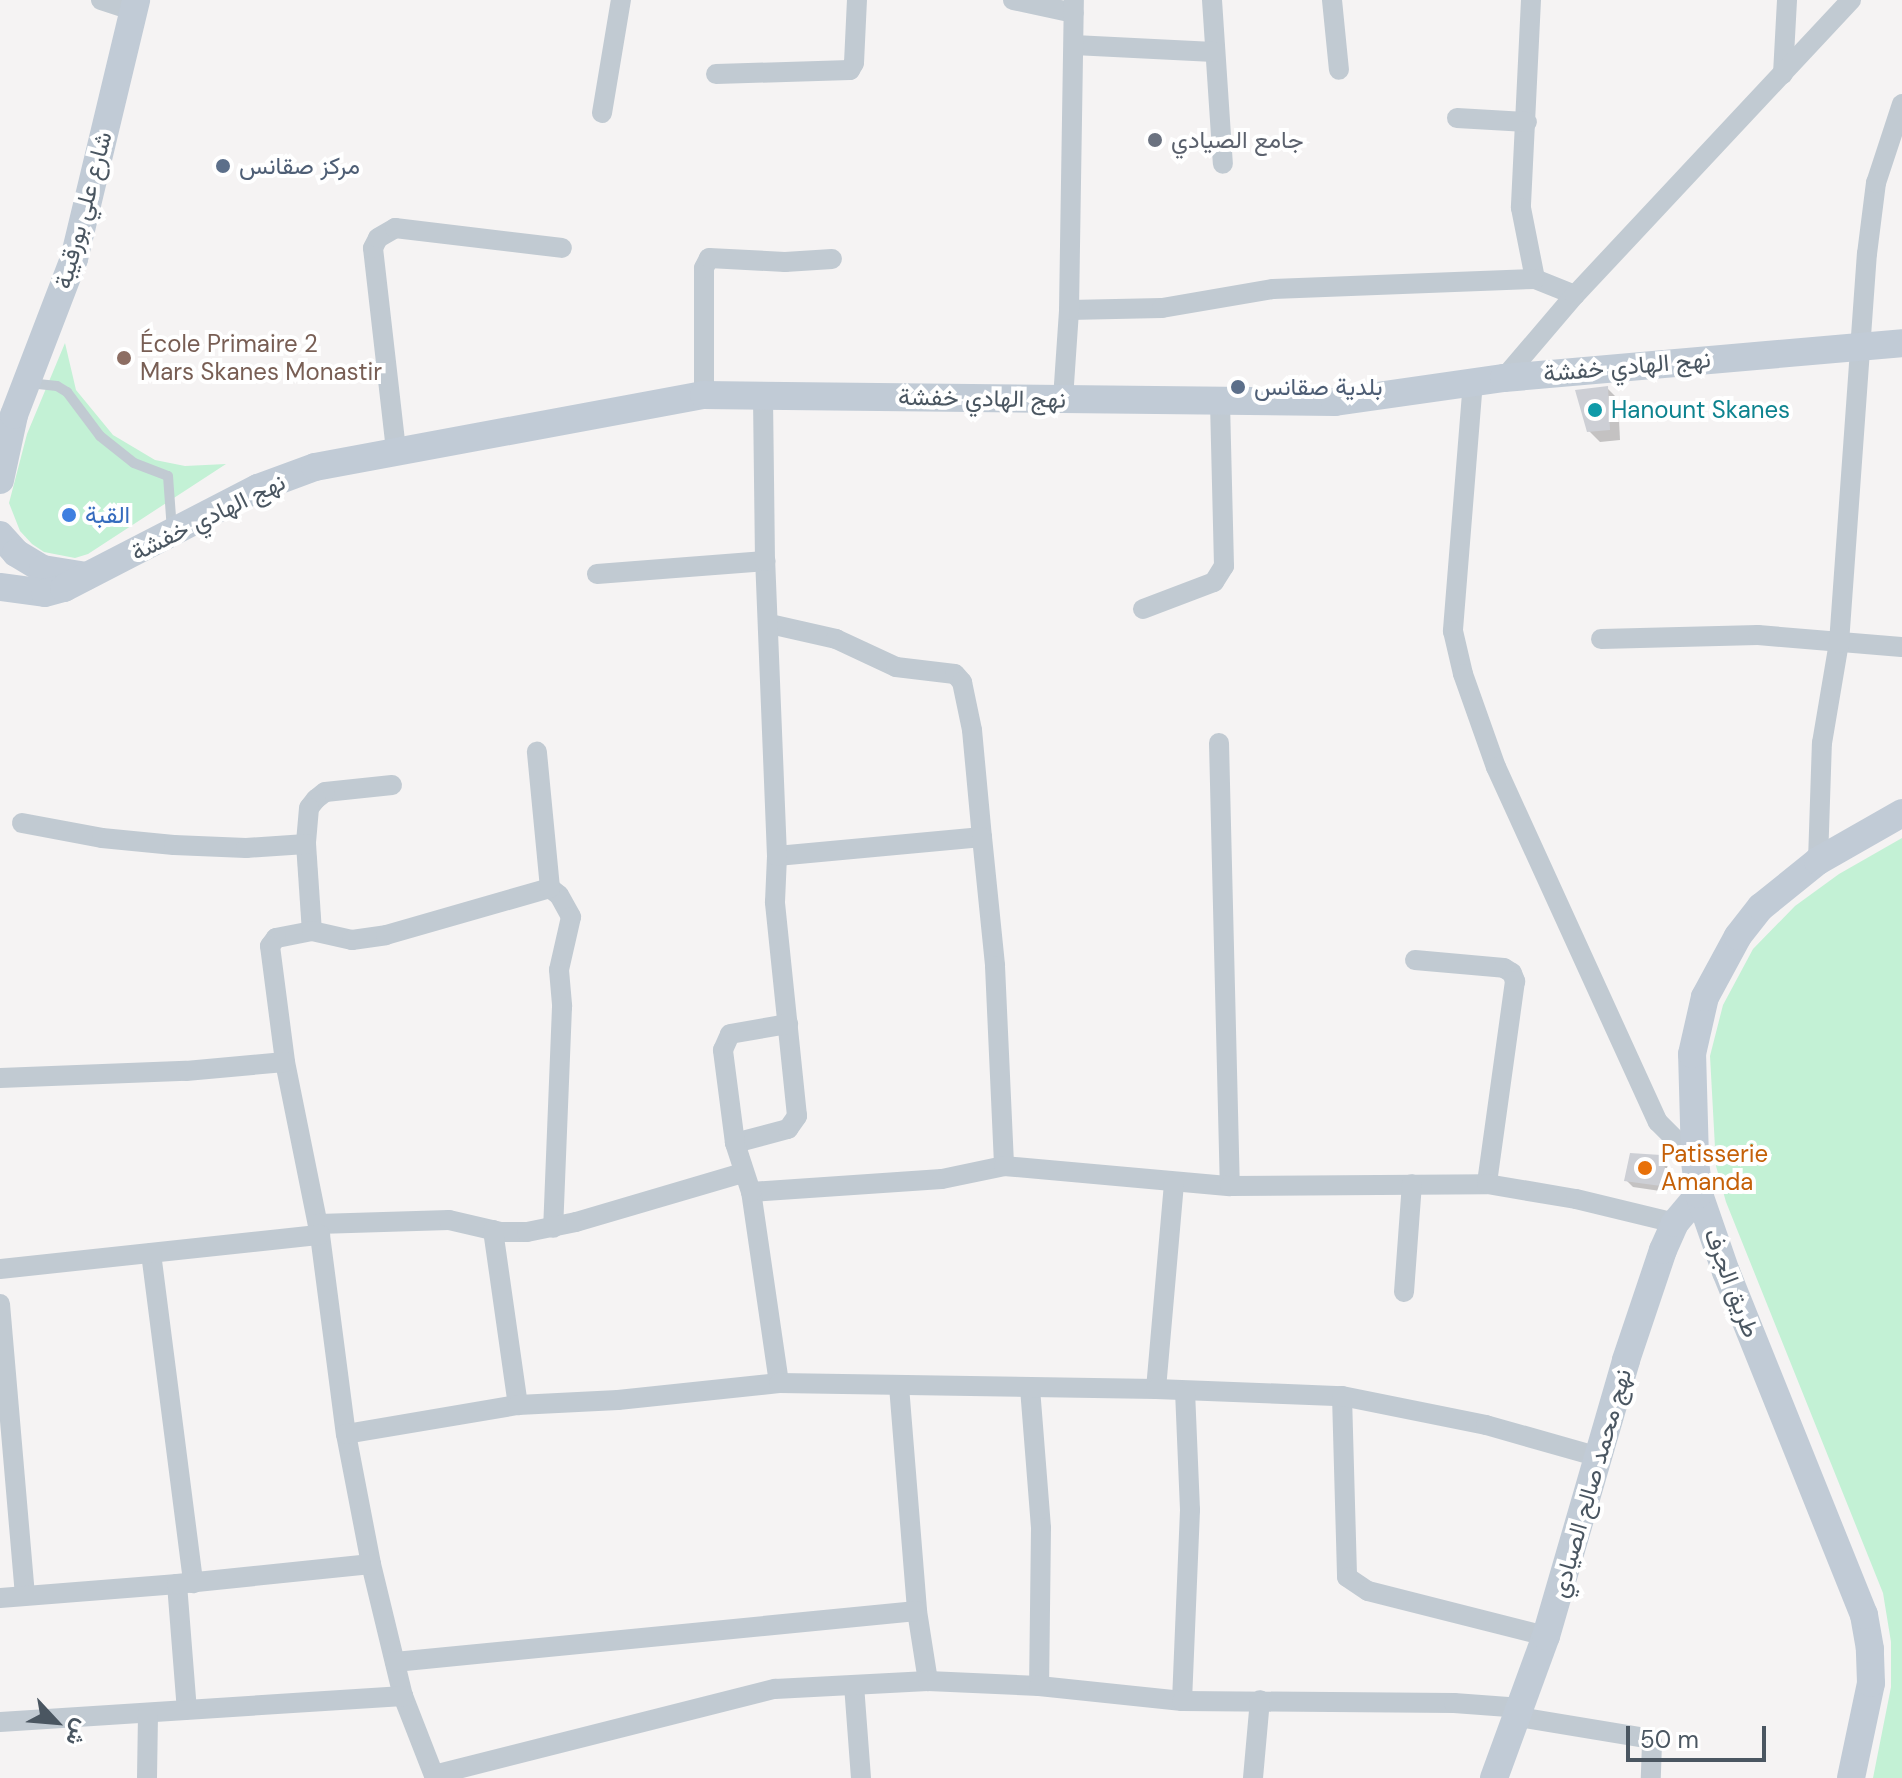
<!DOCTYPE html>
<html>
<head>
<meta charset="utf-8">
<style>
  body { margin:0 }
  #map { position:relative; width:1902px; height:1778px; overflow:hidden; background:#f5f3f3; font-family:"DM Sans",Vazirmatn,sans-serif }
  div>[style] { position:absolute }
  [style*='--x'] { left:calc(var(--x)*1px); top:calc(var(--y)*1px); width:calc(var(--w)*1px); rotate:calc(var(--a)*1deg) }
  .green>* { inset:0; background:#c3f1d5 }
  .shadow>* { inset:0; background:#0003 }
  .building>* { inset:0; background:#cdcfd5 }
  .lane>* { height:10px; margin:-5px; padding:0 5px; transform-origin:5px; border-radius:5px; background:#c1cad2 }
  .street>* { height:20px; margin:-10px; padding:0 10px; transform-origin:10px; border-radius:10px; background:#c1cad2 }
  .secondary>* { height:28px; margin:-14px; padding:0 14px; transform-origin:14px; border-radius:14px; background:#c1cbd6 }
  .dots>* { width:22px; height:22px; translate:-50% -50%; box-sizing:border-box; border:4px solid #fff; border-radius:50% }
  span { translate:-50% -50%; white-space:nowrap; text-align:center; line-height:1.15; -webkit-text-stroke:8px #fff; paint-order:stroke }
  .worship-label { font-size:24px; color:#5b616d }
  .left { translate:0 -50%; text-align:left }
  .service-label { font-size:24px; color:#4e5e75 }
  .street-label { font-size:24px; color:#4a5661 }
  .education-label { font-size:24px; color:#785e54 }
  .culture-label { font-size:24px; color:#0d838f }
  .shop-label { font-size:24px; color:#366cbe }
  .food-label { font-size:24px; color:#c56008 }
  .north { position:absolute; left:16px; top:1682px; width:80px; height:80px; -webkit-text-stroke:6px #fff; paint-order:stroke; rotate:116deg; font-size:22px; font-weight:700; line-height:32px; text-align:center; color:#4a5661 }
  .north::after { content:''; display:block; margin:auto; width:28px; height:36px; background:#4a5661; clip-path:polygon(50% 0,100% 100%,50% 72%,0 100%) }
  .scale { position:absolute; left:1626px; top:1726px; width:140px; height:36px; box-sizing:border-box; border:4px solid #4a5661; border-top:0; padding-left:10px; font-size:24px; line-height:28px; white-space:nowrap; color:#4a5661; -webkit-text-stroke:6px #fff; paint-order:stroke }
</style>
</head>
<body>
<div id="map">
  <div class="green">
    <i style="clip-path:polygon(65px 343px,76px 390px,113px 435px,155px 460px,185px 466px,226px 464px,88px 554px,75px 558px,44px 552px,32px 544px,20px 531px,9px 503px,27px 434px)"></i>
    <i style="clip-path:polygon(1902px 838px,1902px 1778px,1873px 1778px,1891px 1687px,1891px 1642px,1883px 1593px,1726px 1202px,1716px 1166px,1710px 1056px,1723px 1005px,1753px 949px,1795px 906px,1839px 874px)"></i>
  </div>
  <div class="shadow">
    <i style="clip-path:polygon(1607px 388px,1618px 399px,1620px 440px,1600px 442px,1589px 431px)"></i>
    <i style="clip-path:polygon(1660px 1157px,1668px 1164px,1673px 1182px,1667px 1192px,1633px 1187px,1626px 1180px)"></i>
  </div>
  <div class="building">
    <i style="clip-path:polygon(1608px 386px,1610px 430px,1587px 432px,1575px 390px)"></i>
    <i style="clip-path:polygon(1630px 1153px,1661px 1155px,1667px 1175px,1661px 1186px,1624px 1181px)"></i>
  </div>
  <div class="lane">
    <i style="--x:29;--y:383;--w:28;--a:6"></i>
    <i style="--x:57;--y:386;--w:12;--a:31"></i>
    <i style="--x:67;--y:392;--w:55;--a:53.1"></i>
    <i style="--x:100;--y:436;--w:43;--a:38.5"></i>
    <i style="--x:134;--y:463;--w:36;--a:21"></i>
    <i style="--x:168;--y:476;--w:54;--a:85.8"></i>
  </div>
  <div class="street">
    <i style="--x:101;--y:0;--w:33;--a:18"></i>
    <i style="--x:1013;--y:0;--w:62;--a:12"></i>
    <i style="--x:1212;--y:0;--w:164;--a:86.2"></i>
    <i style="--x:1332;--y:0;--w:70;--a:84.3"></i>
    <i style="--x:1531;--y:0;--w:208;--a:92.8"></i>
    <i style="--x:1521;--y:208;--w:72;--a:78.8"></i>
    <i style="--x:1535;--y:279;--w:43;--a:21.8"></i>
    <i style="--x:1074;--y:45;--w:140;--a:2.9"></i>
    <i style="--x:716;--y:74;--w:134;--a:-1.7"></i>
    <i style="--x:850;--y:70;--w:8;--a:-60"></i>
    <i style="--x:854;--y:63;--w:63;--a:-87.3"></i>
    <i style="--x:1783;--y:74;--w:74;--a:-86.9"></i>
    <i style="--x:602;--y:113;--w:115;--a:-80.5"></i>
    <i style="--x:1457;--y:118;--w:70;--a:3.3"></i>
    <i style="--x:1069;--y:310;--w:93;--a:-1.2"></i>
    <i style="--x:1162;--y:308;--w:113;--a:-9.7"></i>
    <i style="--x:1273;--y:289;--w:262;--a:-2.2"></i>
    <i style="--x:1504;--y:378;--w:109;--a:-49.5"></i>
    <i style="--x:1575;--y:295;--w:404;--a:-46.9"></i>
    <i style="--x:1473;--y:381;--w:251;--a:94.6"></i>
    <i style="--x:1453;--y:631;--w:44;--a:76.9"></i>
    <i style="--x:1463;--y:674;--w:99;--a:70.5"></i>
    <i style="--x:1496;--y:767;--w:390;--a:65.5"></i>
    <i style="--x:1658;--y:1122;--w:52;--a:45"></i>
    <i style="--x:704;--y:395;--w:127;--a:-90"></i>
    <i style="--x:704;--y:268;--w:11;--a:-63"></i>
    <i style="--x:709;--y:258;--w:76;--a:3"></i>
    <i style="--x:785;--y:262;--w:47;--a:-3.7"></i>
    <i style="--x:1063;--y:399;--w:89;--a:-86.1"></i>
    <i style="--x:1069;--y:310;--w:310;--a:-89.1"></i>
    <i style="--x:396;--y:450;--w:203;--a:-96.5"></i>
    <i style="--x:373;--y:248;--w:11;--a:-63"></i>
    <i style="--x:378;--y:238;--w:20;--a:-30"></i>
    <i style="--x:395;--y:228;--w:168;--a:6.8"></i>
    <i style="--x:597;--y:574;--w:169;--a:-4.4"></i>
    <i style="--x:1143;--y:609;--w:76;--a:-20.8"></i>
    <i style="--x:1214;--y:582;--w:19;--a:-58"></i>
    <i style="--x:1224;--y:566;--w:165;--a:-91.4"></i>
    <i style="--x:770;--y:624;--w:68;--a:12.8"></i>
    <i style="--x:836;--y:639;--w:66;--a:25"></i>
    <i style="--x:896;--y:667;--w:59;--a:6.8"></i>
    <i style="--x:955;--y:674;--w:11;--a:49"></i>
    <i style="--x:962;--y:682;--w:49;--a:78.2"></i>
    <i style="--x:972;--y:730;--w:107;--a:84.7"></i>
    <i style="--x:1601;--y:639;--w:157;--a:-1.5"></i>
    <i style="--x:1758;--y:635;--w:144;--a:4.8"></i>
    <i style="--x:1219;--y:743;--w:443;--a:88.6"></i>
    <i style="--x:392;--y:785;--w:67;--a:174"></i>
    <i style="--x:325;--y:792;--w:11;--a:142"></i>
    <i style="--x:316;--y:799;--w:11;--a:128"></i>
    <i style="--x:309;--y:808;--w:36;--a:95"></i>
    <i style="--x:306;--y:844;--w:87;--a:86.1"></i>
    <i style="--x:312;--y:931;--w:37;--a:169"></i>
    <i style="--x:276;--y:938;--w:10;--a:127"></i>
    <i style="--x:270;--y:946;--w:117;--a:82.6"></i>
    <i style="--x:285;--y:1062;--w:177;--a:78.6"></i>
    <i style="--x:320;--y:1235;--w:201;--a:82.6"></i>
    <i style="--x:346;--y:1434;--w:132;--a:79.1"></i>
    <i style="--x:371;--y:1564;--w:136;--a:76.4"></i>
    <i style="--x:403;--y:1696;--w:88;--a:68.7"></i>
    <i style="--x:22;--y:823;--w:81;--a:10.6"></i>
    <i style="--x:102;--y:838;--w:72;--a:5.6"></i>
    <i style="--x:174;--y:845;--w:72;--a:2.4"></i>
    <i style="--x:246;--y:848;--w:60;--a:-3.8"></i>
    <i style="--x:777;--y:856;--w:206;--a:-5.3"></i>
    <i style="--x:982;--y:837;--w:130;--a:84.2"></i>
    <i style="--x:995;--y:966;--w:200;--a:87.4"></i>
    <i style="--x:1818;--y:861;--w:118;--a:-88.1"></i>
    <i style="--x:1822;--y:743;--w:101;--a:-80.4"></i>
    <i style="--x:1839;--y:643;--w:390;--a:-85.9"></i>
    <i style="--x:1867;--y:254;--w:72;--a:-82.8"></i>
    <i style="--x:1876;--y:183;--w:83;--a:-71.8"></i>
    <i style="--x:550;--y:888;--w:11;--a:38"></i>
    <i style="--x:559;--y:895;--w:25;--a:61"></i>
    <i style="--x:571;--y:917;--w:54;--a:102.8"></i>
    <i style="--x:559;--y:970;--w:37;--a:85"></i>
    <i style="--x:562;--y:1007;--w:221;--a:92.3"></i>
    <i style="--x:312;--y:931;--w:41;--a:12.7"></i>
    <i style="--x:352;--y:940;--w:34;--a:-8"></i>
    <i style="--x:386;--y:935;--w:171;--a:-16"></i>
    <i style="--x:550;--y:888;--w:137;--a:-95.5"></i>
    <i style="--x:1415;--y:960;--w:89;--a:5.1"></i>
    <i style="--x:1504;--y:968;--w:9;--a:32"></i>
    <i style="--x:1512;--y:973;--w:9;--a:69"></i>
    <i style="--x:1515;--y:981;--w:205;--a:97.9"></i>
    <i style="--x:0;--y:1078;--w:186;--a:-2.2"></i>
    <i style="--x:186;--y:1071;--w:99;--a:-5.2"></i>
    <i style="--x:735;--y:1143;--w:55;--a:-14.8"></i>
    <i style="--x:788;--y:1129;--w:16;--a:-55"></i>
    <i style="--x:797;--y:1116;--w:215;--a:-95.9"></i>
    <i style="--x:775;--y:902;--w:46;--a:-87.5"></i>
    <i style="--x:777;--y:856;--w:295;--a:-92.3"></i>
    <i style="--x:765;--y:561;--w:166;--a:-90.7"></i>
    <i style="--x:751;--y:1192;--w:191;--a:-3.9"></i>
    <i style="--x:942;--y:1179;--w:63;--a:-11.8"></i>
    <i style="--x:1004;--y:1166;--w:227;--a:5.1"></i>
    <i style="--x:1230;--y:1186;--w:257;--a:-0.4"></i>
    <i style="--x:1487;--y:1184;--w:90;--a:9.6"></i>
    <i style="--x:1576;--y:1199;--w:102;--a:13.6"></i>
    <i style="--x:318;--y:1224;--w:131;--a:-1.7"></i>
    <i style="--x:449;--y:1220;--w:53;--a:13"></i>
    <i style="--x:501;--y:1232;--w:26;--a:0"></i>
    <i style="--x:527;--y:1232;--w:50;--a:-11.5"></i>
    <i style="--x:576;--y:1222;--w:174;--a:-16.4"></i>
    <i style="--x:493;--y:1230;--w:177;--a:81.9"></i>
    <i style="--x:151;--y:1253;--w:333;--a:82.7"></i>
    <i style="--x:0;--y:1269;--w:322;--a:-6.1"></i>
    <i style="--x:1404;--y:1292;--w:108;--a:-85.8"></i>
    <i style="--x:0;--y:1304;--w:292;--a:85.1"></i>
    <i style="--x:779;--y:1383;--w:193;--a:-98.3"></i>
    <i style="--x:751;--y:1192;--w:52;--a:-108.1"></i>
    <i style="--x:735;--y:1143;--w:94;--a:-97.4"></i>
    <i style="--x:723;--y:1050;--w:17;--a:-66"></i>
    <i style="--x:730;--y:1034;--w:59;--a:-9.8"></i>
    <i style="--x:899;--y:1386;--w:226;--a:85.4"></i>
    <i style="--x:917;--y:1611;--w:71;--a:81.1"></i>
    <i style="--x:1030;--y:1388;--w:140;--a:85.5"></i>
    <i style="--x:1041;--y:1528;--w:158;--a:90.7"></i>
    <i style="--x:1156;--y:1389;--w:207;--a:-85"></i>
    <i style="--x:1342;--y:1396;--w:181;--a:88.4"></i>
    <i style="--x:1347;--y:1577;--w:25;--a:34"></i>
    <i style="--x:1368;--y:1591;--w:184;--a:14.2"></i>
    <i style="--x:346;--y:1434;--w:174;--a:-9.6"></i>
    <i style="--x:518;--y:1405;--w:100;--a:-2.9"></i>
    <i style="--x:618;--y:1400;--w:162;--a:-6"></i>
    <i style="--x:779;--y:1383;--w:377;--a:0.9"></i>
    <i style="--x:1156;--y:1389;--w:186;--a:2.2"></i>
    <i style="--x:1342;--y:1396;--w:147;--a:11.4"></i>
    <i style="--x:1486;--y:1425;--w:117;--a:15.8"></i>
    <i style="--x:177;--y:1584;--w:126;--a:85.5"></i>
    <i style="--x:0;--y:1598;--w:178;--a:-4.5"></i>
    <i style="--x:177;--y:1584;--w:195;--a:-5.9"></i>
    <i style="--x:395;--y:1662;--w:524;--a:-5.58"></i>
    <i style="--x:854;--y:1685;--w:93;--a:85.7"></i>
    <i style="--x:1182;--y:1701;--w:191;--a:-87.6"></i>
    <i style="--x:1190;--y:1510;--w:118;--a:-92.4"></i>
    <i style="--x:1518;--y:1717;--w:130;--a:9.3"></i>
    <i style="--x:1646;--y:1738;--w:8;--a:40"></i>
    <i style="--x:1652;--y:1743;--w:35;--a:92"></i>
    <i style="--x:0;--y:1722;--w:404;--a:-3.7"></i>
    <i style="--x:434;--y:1775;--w:352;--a:-14.2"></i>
    <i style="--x:775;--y:1689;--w:153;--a:-3"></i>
    <i style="--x:928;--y:1681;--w:111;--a:2.6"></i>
    <i style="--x:1039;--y:1686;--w:144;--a:6"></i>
    <i style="--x:1182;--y:1701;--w:272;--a:0.4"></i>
    <i style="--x:1454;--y:1703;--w:68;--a:4.2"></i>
    <i style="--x:147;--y:1778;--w:65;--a:-89.1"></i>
    <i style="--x:1253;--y:1778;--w:78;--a:-84.9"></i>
  </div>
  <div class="secondary">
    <i style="--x:0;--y:480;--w:66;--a:-77.8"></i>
    <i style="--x:14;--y:415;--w:167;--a:-69"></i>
    <i style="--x:74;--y:259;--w:266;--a:-76.5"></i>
    <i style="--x:0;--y:535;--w:24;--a:48"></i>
    <i style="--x:16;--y:553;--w:31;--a:31"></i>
    <i style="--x:43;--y:569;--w:44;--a:9.2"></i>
    <i style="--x:0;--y:587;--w:45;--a:7.6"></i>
    <i style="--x:45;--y:593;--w:20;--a:-15"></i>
    <i style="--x:64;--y:588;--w:218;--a:-27.3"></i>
    <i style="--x:258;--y:488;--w:61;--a:-20.2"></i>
    <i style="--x:315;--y:467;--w:396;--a:-10.5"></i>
    <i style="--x:704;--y:395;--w:631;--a:0.64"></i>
    <i style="--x:1335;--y:402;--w:171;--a:-8.1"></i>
    <i style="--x:1504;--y:378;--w:400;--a:-5"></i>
    <i style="--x:1494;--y:1778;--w:151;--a:-69.9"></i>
    <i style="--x:1546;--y:1636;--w:287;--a:-73.8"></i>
    <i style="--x:1626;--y:1360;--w:116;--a:-71.4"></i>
    <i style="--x:1663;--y:1250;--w:30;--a:-66"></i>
    <i style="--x:1675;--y:1223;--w:38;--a:-50"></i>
    <i style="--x:1851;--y:1778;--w:97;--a:-78.1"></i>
    <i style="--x:1871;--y:1683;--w:34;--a:-92"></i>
    <i style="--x:1870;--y:1649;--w:35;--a:-100"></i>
    <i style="--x:1864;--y:1615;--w:370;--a:-111.9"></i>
    <i style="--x:1726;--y:1272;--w:83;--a:-109.1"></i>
    <i style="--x:1699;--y:1194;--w:35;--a:-97"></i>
    <i style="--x:1695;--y:1159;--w:105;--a:-91.6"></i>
    <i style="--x:1692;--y:1054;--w:58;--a:-77.2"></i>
    <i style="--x:1705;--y:997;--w:69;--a:-61.6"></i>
    <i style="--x:1738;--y:936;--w:37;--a:-52"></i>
    <i style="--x:1761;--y:907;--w:73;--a:-38.9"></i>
    <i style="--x:1818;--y:861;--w:97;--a:-29.7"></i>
  </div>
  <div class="dots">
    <i style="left:1155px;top:140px;background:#6b7280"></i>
    <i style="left:223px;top:166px;background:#5c6f8a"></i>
    <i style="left:124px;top:358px;background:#8d6e63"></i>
    <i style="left:1238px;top:387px;background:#5c6f8a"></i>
    <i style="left:1595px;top:410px;background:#0f9aa8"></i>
    <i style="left:69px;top:515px;background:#3f7fe0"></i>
    <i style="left:1645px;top:1168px;background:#e8710a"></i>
  </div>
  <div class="worship-label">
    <span class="left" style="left:1171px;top:140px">جامع الصيادي</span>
  </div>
  <div class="service-label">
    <span class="left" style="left:239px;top:166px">مركز صقانس</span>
    <span class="left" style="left:1254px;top:387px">بلدية صقانس</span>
  </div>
  <div class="street-label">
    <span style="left:83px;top:210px;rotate:-75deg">شارع علي بورقيبة</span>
    <span style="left:1627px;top:366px;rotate:-5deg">نهج الهادي خفشة</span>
    <span style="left:982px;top:398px;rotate:1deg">نهج الهادي خفشة</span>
    <span style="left:208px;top:517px;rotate:-26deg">نهج الهادي خفشة</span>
    <span style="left:1732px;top:1283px;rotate:69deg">طريق الجرف</span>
    <span style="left:1591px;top:1483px;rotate:-74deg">نهج محمد صالح الصيادي</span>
  </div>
  <div class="education-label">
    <span class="left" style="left:140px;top:358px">École Primaire 2<br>Mars Skanes Monastir</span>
  </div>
  <div class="culture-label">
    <span class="left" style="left:1611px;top:410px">Hanount Skanes</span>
  </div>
  <div class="shop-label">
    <span class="left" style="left:85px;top:515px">القبة</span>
  </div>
  <div class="food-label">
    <span class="left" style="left:1661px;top:1168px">Patisserie<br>Amanda</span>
  </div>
  <div class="north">ش</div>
  <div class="scale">50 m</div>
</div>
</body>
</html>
